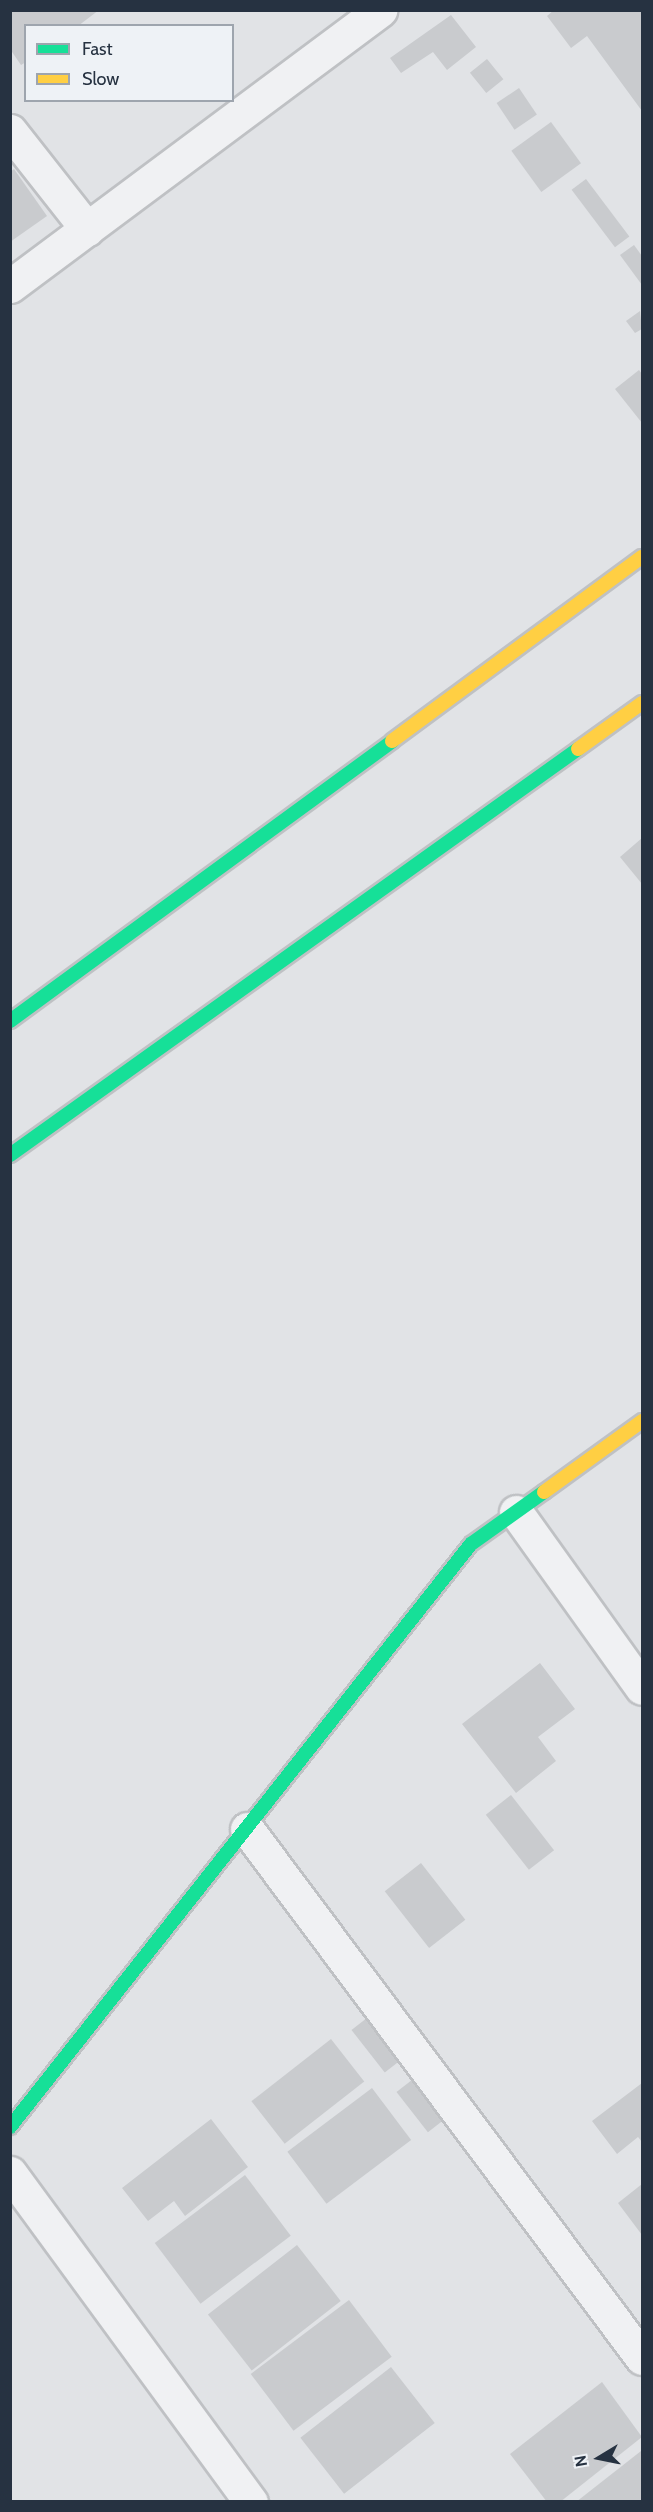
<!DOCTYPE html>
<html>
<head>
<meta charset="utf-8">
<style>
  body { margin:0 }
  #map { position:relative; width:653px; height:2512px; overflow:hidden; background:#e1e3e6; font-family:Cabin,sans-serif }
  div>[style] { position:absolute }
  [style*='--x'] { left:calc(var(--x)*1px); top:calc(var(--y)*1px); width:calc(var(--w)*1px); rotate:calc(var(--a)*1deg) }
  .building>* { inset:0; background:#c9cbce; transform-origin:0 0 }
  .roads { filter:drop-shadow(2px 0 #bfc1c4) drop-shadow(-2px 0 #bfc1c4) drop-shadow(0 2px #bfc1c4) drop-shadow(0 -2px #bfc1c4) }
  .street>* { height:33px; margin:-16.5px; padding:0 16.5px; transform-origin:16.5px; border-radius:16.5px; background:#f0f1f3 }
  .fast>* { height:14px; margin:-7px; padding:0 7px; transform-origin:7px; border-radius:7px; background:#16e098 }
  .slow>* { height:14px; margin:-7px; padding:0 7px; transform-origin:7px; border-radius:7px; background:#ffcf43 }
  span { translate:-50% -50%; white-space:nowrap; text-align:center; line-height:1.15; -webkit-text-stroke:4.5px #eef2f6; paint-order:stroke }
  .frame { position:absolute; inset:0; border:12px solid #263241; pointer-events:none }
  .legend { position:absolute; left:24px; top:24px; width:210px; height:78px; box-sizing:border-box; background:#eef2f6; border:2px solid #9ea5ae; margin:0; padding:8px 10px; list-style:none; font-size:18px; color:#263241 }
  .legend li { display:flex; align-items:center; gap:12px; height:30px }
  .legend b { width:30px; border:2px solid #9ea5ae }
  .north { position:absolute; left:569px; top:2428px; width:60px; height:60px; -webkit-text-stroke:4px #eef2f6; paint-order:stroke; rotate:260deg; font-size:16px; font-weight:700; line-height:24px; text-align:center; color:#263241 }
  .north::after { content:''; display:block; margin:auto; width:21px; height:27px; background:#263241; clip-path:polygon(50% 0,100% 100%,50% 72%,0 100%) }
</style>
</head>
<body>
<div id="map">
  <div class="building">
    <i style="clip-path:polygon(10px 10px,99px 10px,78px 26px,26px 26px,26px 62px,21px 65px,10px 49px)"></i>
    <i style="clip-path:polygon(554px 10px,642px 10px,642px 111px,587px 36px,571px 48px,547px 16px)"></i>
    <i style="clip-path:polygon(451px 15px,476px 47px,447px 70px,433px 52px,401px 73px,390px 58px)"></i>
    <i style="left:487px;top:59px;width:26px;height:22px;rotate:51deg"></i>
    <i style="left:519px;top:88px;width:32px;height:27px;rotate:56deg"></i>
    <i style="left:551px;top:122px;width:51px;height:49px;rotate:54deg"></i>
    <i style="clip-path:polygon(14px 169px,47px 216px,10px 242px,10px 172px)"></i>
    <i style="left:586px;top:179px;width:72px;height:18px;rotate:53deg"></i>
    <i style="clip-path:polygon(634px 245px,642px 256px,642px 285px,620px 255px)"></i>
    <i style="clip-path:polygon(640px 311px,642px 329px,635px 333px,626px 321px)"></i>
    <i style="clip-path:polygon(639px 370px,642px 374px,642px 423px,615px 389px)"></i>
    <i style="clip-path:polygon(642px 838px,642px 884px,620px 857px)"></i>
    <i style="clip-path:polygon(540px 1663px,575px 1709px,538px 1737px,556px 1761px,516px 1793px,462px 1724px)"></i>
    <i style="left:511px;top:1795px;width:70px;height:32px;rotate:52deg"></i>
    <i style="left:421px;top:1863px;width:72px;height:46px;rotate:52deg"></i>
    <i style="left:372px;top:2014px;width:54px;height:26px;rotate:52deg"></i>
    <i style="left:331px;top:2039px;width:54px;height:101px;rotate:52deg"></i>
    <i style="left:417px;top:2076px;width:51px;height:26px;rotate:52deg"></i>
    <i style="clip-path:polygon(642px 2083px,642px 2142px,638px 2137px,617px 2154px,592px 2121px)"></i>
    <i style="left:372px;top:2088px;width:65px;height:106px;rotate:53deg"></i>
    <i style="clip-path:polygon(211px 2119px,248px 2167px,185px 2216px,174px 2201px,148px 2221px,122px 2188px)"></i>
    <i style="left:245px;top:2175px;width:76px;height:113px;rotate:53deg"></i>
    <i style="clip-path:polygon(642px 2184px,642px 2235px,618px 2203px)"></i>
    <i style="left:297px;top:2245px;width:71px;height:113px;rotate:52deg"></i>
    <i style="left:349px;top:2300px;width:71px;height:123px;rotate:53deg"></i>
    <i style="left:391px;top:2367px;width:71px;height:115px;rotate:52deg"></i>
    <i style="clip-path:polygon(602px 2382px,642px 2437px,560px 2502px,547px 2502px,510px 2454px)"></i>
    <i style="clip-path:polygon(641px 2451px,642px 2502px,576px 2502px)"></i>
  </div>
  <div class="roads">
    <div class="street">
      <i style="--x:10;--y:131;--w:125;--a:51.8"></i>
      <i style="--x:10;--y:286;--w:462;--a:-36.7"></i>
      <i style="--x:516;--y:1512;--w:216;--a:54.4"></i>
      <i style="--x:247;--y:1829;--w:660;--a:53.25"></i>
      <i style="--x:10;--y:2173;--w:408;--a:53.8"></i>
    </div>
    <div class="fast">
      <i style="--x:10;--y:1021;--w:474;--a:-36.2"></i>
      <i style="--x:10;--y:1155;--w:698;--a:-35.56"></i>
      <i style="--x:10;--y:2127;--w:743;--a:-51.67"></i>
      <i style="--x:471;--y:1544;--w:90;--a:-35.5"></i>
    </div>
    <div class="slow">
      <i style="--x:392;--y:741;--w:310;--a:-36.4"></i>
      <i style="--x:578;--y:749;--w:79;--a:-35.7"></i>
      <i style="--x:544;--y:1492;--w:121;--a:-35.9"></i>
    </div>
  </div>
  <div class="frame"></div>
  <ul class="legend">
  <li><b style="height:8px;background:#16e098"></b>Fast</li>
  <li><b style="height:8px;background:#ffcf43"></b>Slow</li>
  </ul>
  <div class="north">N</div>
</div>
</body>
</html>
